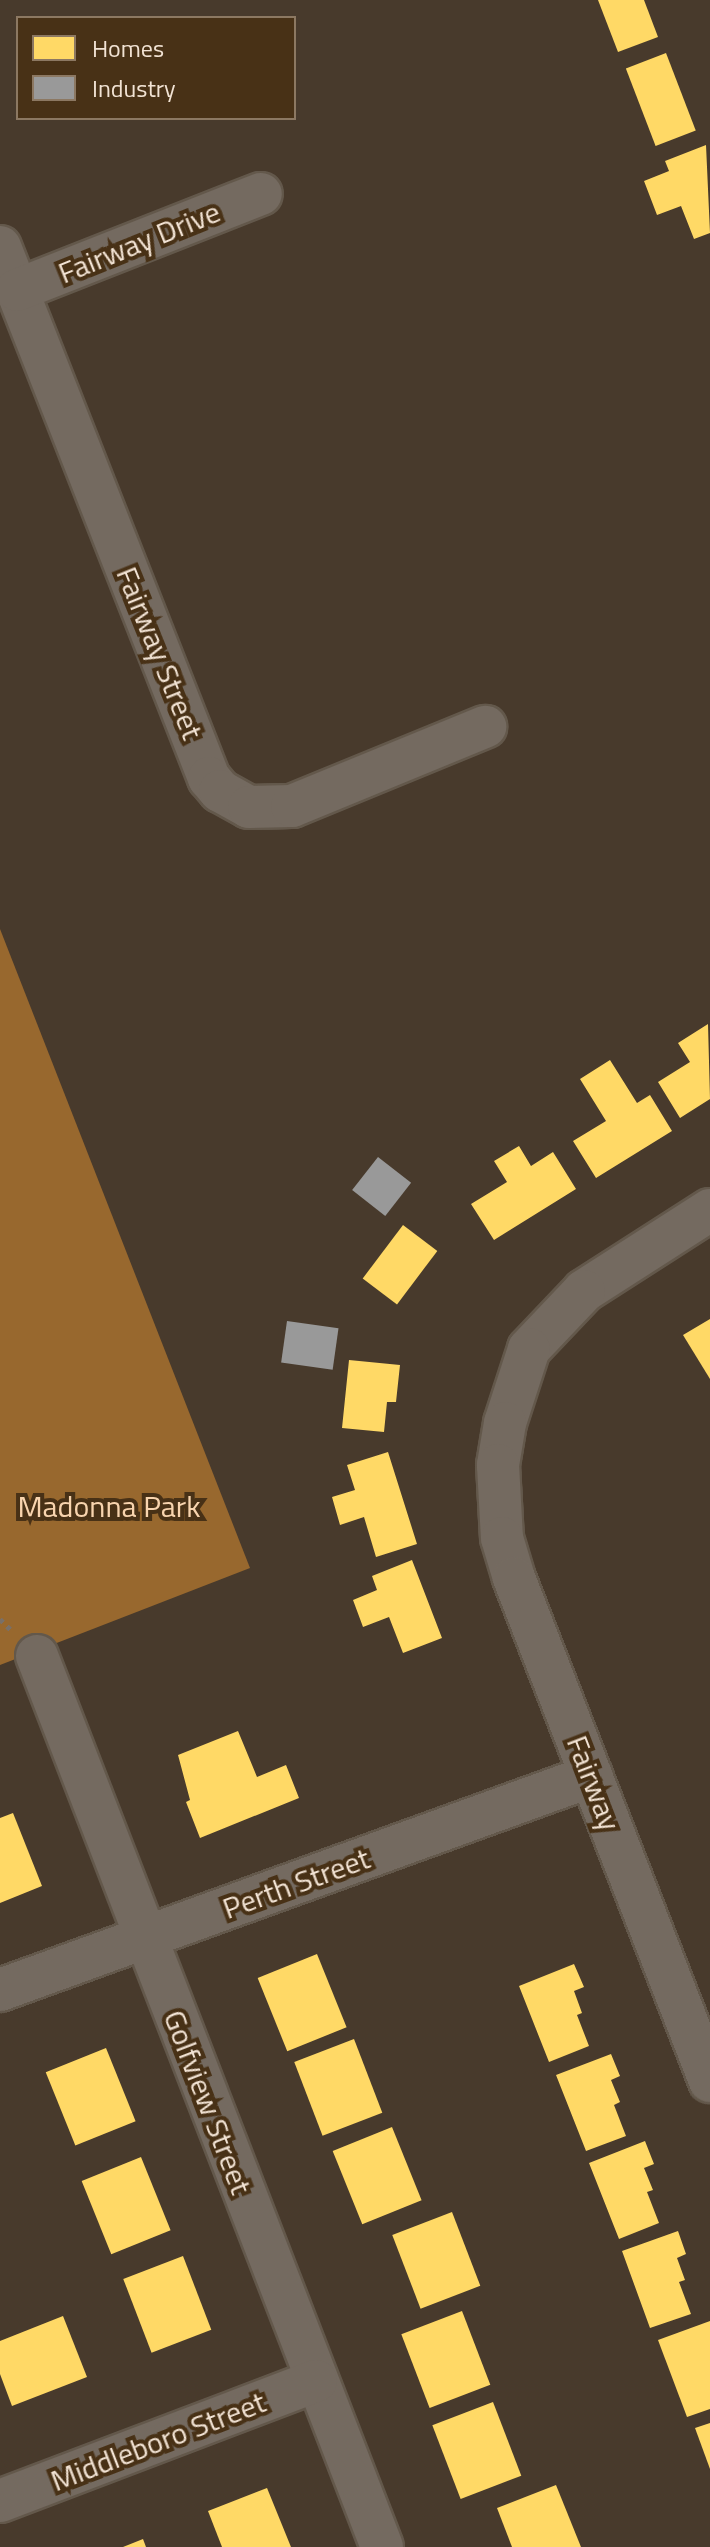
<!DOCTYPE html>
<html>
<head>
<meta charset="utf-8">
<style>
  body { margin:0 }
  #map { position:relative; width:710px; height:2547px; overflow:hidden; background:#483a2c; font-family:"Titillium Web",sans-serif }
  div>[style] { position:absolute }
  [style*='--x'] { left:calc(var(--x)*1px); top:calc(var(--y)*1px); width:calc(var(--w)*1px); rotate:calc(var(--a)*1deg) }
  .forest>* { inset:0; background:#98682e }
  .homes>* { inset:0; background:#ffd966; transform-origin:0 0 }
  .industry>* { inset:0; background:#999; transform-origin:0 0 }
  .path>* { height:5px; margin-top:-2.5px; transform-origin:0; background:repeating-linear-gradient(90deg,#797068 0 4px,transparent 0 10px) }
  .roads { filter:drop-shadow(2px 0 #63584b) drop-shadow(-2px 0 #63584b) drop-shadow(0 2px #63584b) drop-shadow(0 -2px #63584b) }
  .minor>* { height:42px; margin:-21px; padding:0 21px; transform-origin:21px; border-radius:21px; background:#746a60 }
  span { translate:-50% -50%; white-space:nowrap; text-align:center; line-height:1.15; -webkit-text-stroke:8px #483116; paint-order:stroke }
  .street-label { font-size:30px; color:#f2e3d4 }
  .park-label { font-size:30px; color:#f8d4ae }
  .legend { position:absolute; left:16px; top:16px; width:280px; height:104px; box-sizing:border-box; background:#483116; border:2px solid #8c7862; margin:0; padding:10px 14px; list-style:none; font-size:24px; color:#f2e3d4 }
  .legend li { display:flex; align-items:center; gap:16px; height:40px }
  .legend b { width:40px; border:2px solid #8c7862 }
</style>
</head>
<body>
<div id="map">
  <div class="forest">
    <i style="clip-path:polygon(0 929px,250px 1568px,0 1665px)"></i>
  </div>
  <div class="homes">
    <i style="clip-path:polygon(598px 0,644px 0,658px 37px,618px 52px)"></i>
    <i style="left:666px;top:53px;width:83px;height:43px;rotate:69deg"></i>
    <i style="clip-path:polygon(706px 145px,710px 233px,694px 239px,681px 206px,657px 215px,644px 181px,669px 171px,665px 161px)"></i>
    <i style="clip-path:polygon(708px 1024px,710px 1099px,680px 1118px,658px 1082px,690px 1062px,678px 1043px)"></i>
    <i style="clip-path:polygon(610px 1060px,637px 1103px,650px 1095px,672px 1131px,596px 1178px,573px 1141px,606px 1121px,580px 1079px)"></i>
    <i style="clip-path:polygon(519px 1146px,531px 1166px,553px 1152px,576px 1189px,494px 1240px,471px 1204px,507px 1182px,494px 1161px)"></i>
    <i style="left:403px;top:1225px;width:43px;height:67px;rotate:37deg"></i>
    <i style="clip-path:polygon(710px 1319px,710px 1379px,683px 1335px)"></i>
    <i style="clip-path:polygon(349px 1360px,400px 1365px,396px 1402px,387px 1402px,384px 1432px,342px 1428px)"></i>
    <i style="clip-path:polygon(388px 1452px,417px 1544px,376px 1557px,364px 1517px,340px 1525px,332px 1497px,355px 1490px,347px 1465px)"></i>
    <i style="clip-path:polygon(412px 1560px,442px 1638px,403px 1653px,389px 1617px,363px 1627px,353px 1600px,377px 1590px,372px 1576px)"></i>
    <i style="clip-path:polygon(238px 1731px,257px 1777px,286px 1765px,299px 1798px,200px 1838px,186px 1802px,190px 1800px,178px 1755px)"></i>
    <i style="clip-path:polygon(13px 1813px,42px 1886px,0 1903px,0 1818px)"></i>
    <i style="left:317px;top:1954px;width:79px;height:64px;rotate:68deg"></i>
    <i style="clip-path:polygon(574px 1964px,584px 1987px,574px 1991px,582px 2013px,577px 2015px,589px 2046px,549px 2062px,519px 1986px)"></i>
    <i style="left:354px;top:2039px;width:79px;height:64px;rotate:69deg"></i>
    <i style="left:106px;top:2048px;width:79px;height:65px;rotate:68deg"></i>
    <i style="clip-path:polygon(611px 2054px,620px 2076px,611px 2080px,620px 2102px,614px 2105px,626px 2136px,586px 2151px,556px 2075px)"></i>
    <i style="left:392px;top:2127px;width:79px;height:64px;rotate:68deg"></i>
    <i style="clip-path:polygon(645px 2141px,654px 2164px,644px 2168px,653px 2190px,647px 2192px,659px 2223px,619px 2239px,589px 2163px)"></i>
    <i style="left:141px;top:2157px;width:79px;height:64px;rotate:68deg"></i>
    <i style="left:452px;top:2212px;width:79px;height:64px;rotate:69deg"></i>
    <i style="clip-path:polygon(678px 2231px,686px 2254px,677px 2258px,685px 2280px,679px 2282px,691px 2314px,650px 2328px,622px 2251px)"></i>
    <i style="left:183px;top:2256px;width:79px;height:64px;rotate:69deg"></i>
    <i style="left:462px;top:2311px;width:79px;height:65px;rotate:69deg"></i>
    <i style="clip-path:polygon(63px 2316px,87px 2377px,12px 2406px,0 2374px,0 2341px)"></i>
    <i style="clip-path:polygon(710px 2321px,710px 2409px,687px 2417px,658px 2340px)"></i>
    <i style="left:493px;top:2402px;width:79px;height:65px;rotate:69deg"></i>
    <i style="clip-path:polygon(710px 2423px,710px 2469px,695px 2428px)"></i>
    <i style="clip-path:polygon(556px 2485px,581px 2547px,512px 2547px,497px 2508px)"></i>
    <i style="clip-path:polygon(267px 2488px,291px 2547px,222px 2547px,208px 2511px)"></i>
    <i style="clip-path:polygon(143px 2539px,146px 2547px,123px 2547px)"></i>
  </div>
  <div class="industry">
    <i style="left:378px;top:1157px;width:42px;height:42px;rotate:38deg"></i>
    <i style="left:287px;top:1321px;width:52px;height:42px;rotate:8deg"></i>
  </div>
  <div class="path">
    <i style="--x:0;--y:1619;--w:16;--a:45"></i>
  </div>
  <div class="roads">
    <div class="minor">
      <i style="--x:0;--y:247;--w:571;--a:68.52"></i>
      <i style="--x:209;--y:778;--w:17;--a:50"></i>
      <i style="--x:220;--y:791;--w:33;--a:29"></i>
      <i style="--x:249;--y:807;--w:43;--a:-1.3"></i>
      <i style="--x:292;--y:806;--w:209;--a:-22.3"></i>
      <i style="--x:17;--y:290;--w:262;--a:-21.5"></i>
      <i style="--x:710;--y:1210;--w:150;--a:147.3"></i>
      <i style="--x:584;--y:1291;--w:80;--a:133.5"></i>
      <i style="--x:529;--y:1349;--w:78;--a:108"></i>
      <i style="--x:505;--y:1423;--w:43;--a:99.5"></i>
      <i style="--x:498;--y:1465;--w:73;--a:86.9"></i>
      <i style="--x:502;--y:1538;--w:42;--a:73.3"></i>
      <i style="--x:514;--y:1578;--w:540;--a:68.71"></i>
      <i style="--x:37;--y:1656;--w:955;--a:68.83"></i>
      <i style="--x:0;--y:1990;--w:629;--a:-19.91"></i>
      <i style="--x:0;--y:2501;--w:338;--a:-20.8"></i>
    </div>
  </div>
  <div class="street-label">
    <span style="left:139px;top:242px;rotate:-22deg">Fairway Drive</span>
    <span style="left:160px;top:653px;rotate:68deg">Fairway Street</span>
    <span style="left:594px;top:1783px;rotate:69deg">Fairway</span>
    <span style="left:296px;top:1883px;rotate:-20deg">Perth Street</span>
    <span style="left:208px;top:2102px;rotate:69deg">Golfview Street</span>
    <span style="left:158px;top:2441px;rotate:-21deg">Middleboro Street</span>
  </div>
  <div class="park-label">
    <span style="left:109px;top:1506px">Madonna Park</span>
  </div>
  <ul class="legend">
  <li><b style="height:22px;background:#ffd966"></b>Homes</li>
  <li><b style="height:22px;background:#999"></b>Industry</li>
  </ul>
</div>
</body>
</html>
